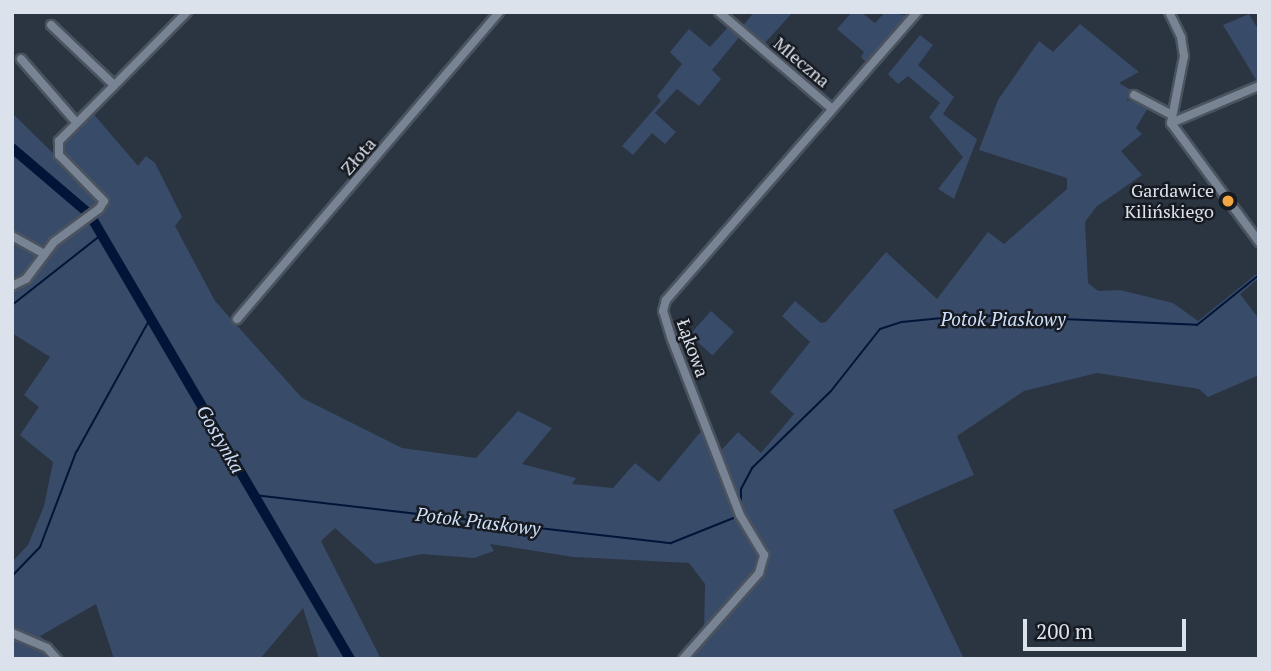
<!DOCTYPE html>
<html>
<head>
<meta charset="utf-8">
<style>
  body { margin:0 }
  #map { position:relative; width:1271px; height:671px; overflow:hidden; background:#2b3441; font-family:"PT Serif",serif }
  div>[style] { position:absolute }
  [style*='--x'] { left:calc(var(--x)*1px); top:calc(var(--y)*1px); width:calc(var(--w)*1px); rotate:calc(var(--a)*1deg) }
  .green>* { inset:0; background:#384b68; transform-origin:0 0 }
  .stream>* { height:2px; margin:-1px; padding:0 1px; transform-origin:1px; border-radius:1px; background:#011538 }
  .river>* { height:10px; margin:-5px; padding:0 5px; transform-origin:5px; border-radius:5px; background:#011538 }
  .roads { filter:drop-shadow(2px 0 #4b535f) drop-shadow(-2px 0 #4b535f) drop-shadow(0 2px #4b535f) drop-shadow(0 -2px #4b535f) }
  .minor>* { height:8px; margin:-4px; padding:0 4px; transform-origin:4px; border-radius:4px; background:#788393 }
  .dots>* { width:19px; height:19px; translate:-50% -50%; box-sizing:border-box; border:4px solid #171b21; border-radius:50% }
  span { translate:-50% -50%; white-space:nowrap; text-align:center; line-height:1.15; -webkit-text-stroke:5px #171b21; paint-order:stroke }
  .street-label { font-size:18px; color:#dce2eb }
  .poi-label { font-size:18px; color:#dce2eb }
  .right { translate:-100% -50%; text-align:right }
  .water-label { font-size:19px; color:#cddffa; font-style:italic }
  .frame { position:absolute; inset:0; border:14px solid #dce2eb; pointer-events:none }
  .scale { position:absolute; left:1023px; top:619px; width:163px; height:32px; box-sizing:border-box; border:4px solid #dce2eb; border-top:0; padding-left:9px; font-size:21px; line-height:24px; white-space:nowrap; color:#dce2eb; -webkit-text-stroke:5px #171b21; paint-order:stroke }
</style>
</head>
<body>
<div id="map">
  <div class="green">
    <i style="clip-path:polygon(754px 12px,793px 12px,763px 45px,742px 27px)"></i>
    <i style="clip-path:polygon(852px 12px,861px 12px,875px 23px,885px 12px,911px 16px,867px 63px,861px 57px,864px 52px,837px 29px)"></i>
    <i style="clip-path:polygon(1249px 14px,1259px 31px,1258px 83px,1223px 25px)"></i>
    <i style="clip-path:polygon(1080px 24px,1139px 72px,1119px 83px,1131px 90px,1127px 100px,1149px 106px,1136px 128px,1142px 134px,1121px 151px,1142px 175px,1096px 207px,1085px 222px,1088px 283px,1098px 291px,1120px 290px,1173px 303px,1198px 321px,1259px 272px,1259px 278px,1240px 294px,1259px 319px,1259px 375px,1208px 397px,1199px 389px,1097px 373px,1024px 391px,957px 436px,974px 475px,893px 510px,964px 659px,684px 659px,704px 632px,705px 584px,689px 563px,574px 557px,490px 544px,494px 551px,474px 558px,422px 554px,375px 564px,335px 528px,321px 541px,381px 659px,319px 659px,303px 608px,260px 659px,114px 659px,96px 604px,40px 636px,54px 649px,12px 631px,12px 562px,28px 545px,44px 506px,53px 462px,20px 435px,39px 407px,24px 395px,50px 357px,12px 333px,12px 289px,55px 245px,106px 206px,98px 187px,63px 157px,61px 140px,91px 111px,138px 166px,146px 156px,155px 163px,182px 217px,175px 226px,215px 301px,302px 398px,402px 448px,476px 458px,518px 411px,552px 428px,522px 464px,576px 478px,572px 484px,613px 488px,635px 463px,659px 482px,703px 429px,715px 457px,738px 432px,761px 453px,794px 414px,770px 392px,810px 342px,782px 316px,795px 301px,821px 323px,826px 322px,886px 252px,937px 299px,988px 232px,1004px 244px,1067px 189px,1067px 178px,979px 150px,998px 100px,1039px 41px,1053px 52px)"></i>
    <i style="clip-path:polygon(730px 25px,741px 35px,712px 70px,721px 79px,699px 106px,677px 89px,655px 113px,676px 132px,665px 144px,652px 133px,633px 155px,622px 146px,661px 101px,657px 96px,682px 64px,670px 52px,689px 29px,710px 47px)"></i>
    <i style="clip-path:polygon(920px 35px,933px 45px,918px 65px,954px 97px,943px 114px,977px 139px,954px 199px,938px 189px,963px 157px,929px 117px,940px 103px,908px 76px,898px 84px,888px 74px)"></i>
    <i style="clip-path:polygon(12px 113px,99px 198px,96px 207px,42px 247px,28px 246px,40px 255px,24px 279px,12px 284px)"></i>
    <i style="left:711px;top:311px;width:31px;height:32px;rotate:42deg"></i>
    <i style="clip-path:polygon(12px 636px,52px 654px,55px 659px,12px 659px)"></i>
  </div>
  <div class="stream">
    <i style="--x:12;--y:305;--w:113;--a:-38.2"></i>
    <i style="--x:77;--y:451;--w:151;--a:-61.1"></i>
    <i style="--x:254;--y:495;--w:420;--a:6.6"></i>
    <i style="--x:671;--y:543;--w:70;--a:-21.8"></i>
    <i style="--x:741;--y:506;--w:17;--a:-90"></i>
    <i style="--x:741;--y:489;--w:24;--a:-62"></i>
    <i style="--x:752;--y:468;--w:110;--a:-44.3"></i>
    <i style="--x:831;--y:391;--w:79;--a:-51.7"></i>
    <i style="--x:880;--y:329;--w:23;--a:-18"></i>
    <i style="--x:902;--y:322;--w:70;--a:-5.7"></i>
    <i style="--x:972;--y:315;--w:225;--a:2.5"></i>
    <i style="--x:1197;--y:325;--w:80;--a:-38.9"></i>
    <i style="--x:12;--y:576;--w:40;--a:-46"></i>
    <i style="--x:40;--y:547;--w:102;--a:-69.2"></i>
  </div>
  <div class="river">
    <i style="--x:12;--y:148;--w:99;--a:40.5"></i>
    <i style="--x:93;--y:220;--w:509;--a:59.65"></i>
  </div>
  <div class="roads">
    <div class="minor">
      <i style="--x:719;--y:12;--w:149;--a:40.6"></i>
      <i style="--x:1169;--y:12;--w:28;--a:64"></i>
      <i style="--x:1181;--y:37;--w:19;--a:81"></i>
      <i style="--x:1184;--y:56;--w:68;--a:101"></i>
      <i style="--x:1171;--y:123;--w:148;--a:53.5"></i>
      <i style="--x:51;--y:25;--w:87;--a:43.6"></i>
      <i style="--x:21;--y:59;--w:84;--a:48.9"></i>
      <i style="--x:1134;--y:95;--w:41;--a:27.8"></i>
      <i style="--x:1171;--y:123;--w:95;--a:-22.8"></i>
      <i style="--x:12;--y:236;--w:37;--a:29"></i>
      <i style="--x:12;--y:286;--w:16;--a:-27"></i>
      <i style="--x:26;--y:279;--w:46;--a:-52.9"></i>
      <i style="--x:54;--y:242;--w:56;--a:-36.3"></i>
      <i style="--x:99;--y:209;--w:9;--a:-58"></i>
      <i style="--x:104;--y:201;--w:64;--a:-134.4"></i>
      <i style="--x:59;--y:155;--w:14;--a:-90"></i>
      <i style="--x:59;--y:141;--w:182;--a:-45.2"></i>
      <i style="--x:237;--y:319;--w:404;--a:-49.5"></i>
      <i style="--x:12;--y:633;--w:38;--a:23"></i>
      <i style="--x:47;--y:648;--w:15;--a:48"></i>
      <i style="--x:683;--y:659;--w:115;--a:-48.5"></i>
      <i style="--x:759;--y:573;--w:19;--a:-74"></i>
      <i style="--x:764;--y:555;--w:47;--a:-121"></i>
      <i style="--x:740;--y:515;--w:188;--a:-111.2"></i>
      <i style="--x:672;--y:340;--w:30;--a:-107"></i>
      <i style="--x:663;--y:311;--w:11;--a:-75"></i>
      <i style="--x:666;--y:300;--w:382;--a:-48.9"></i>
    </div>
  </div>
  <div class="dots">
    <i style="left:1228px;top:201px;background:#f3a443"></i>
  </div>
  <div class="street-label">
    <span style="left:802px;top:62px;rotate:40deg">Mleczna</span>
    <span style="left:358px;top:156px;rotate:-49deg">Złota</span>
    <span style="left:693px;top:348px;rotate:70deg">Łąkowa</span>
  </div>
  <div class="poi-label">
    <span class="right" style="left:1214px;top:201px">Gardawice<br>Kilińskiego</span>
  </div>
  <div class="water-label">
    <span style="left:1003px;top:319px">Potok Piaskowy</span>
    <span style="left:221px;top:439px;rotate:60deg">Gostynka</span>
    <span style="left:478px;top:521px;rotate:7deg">Potok Piaskowy</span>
  </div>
  <div class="frame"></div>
  <div class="scale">200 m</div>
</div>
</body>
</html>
